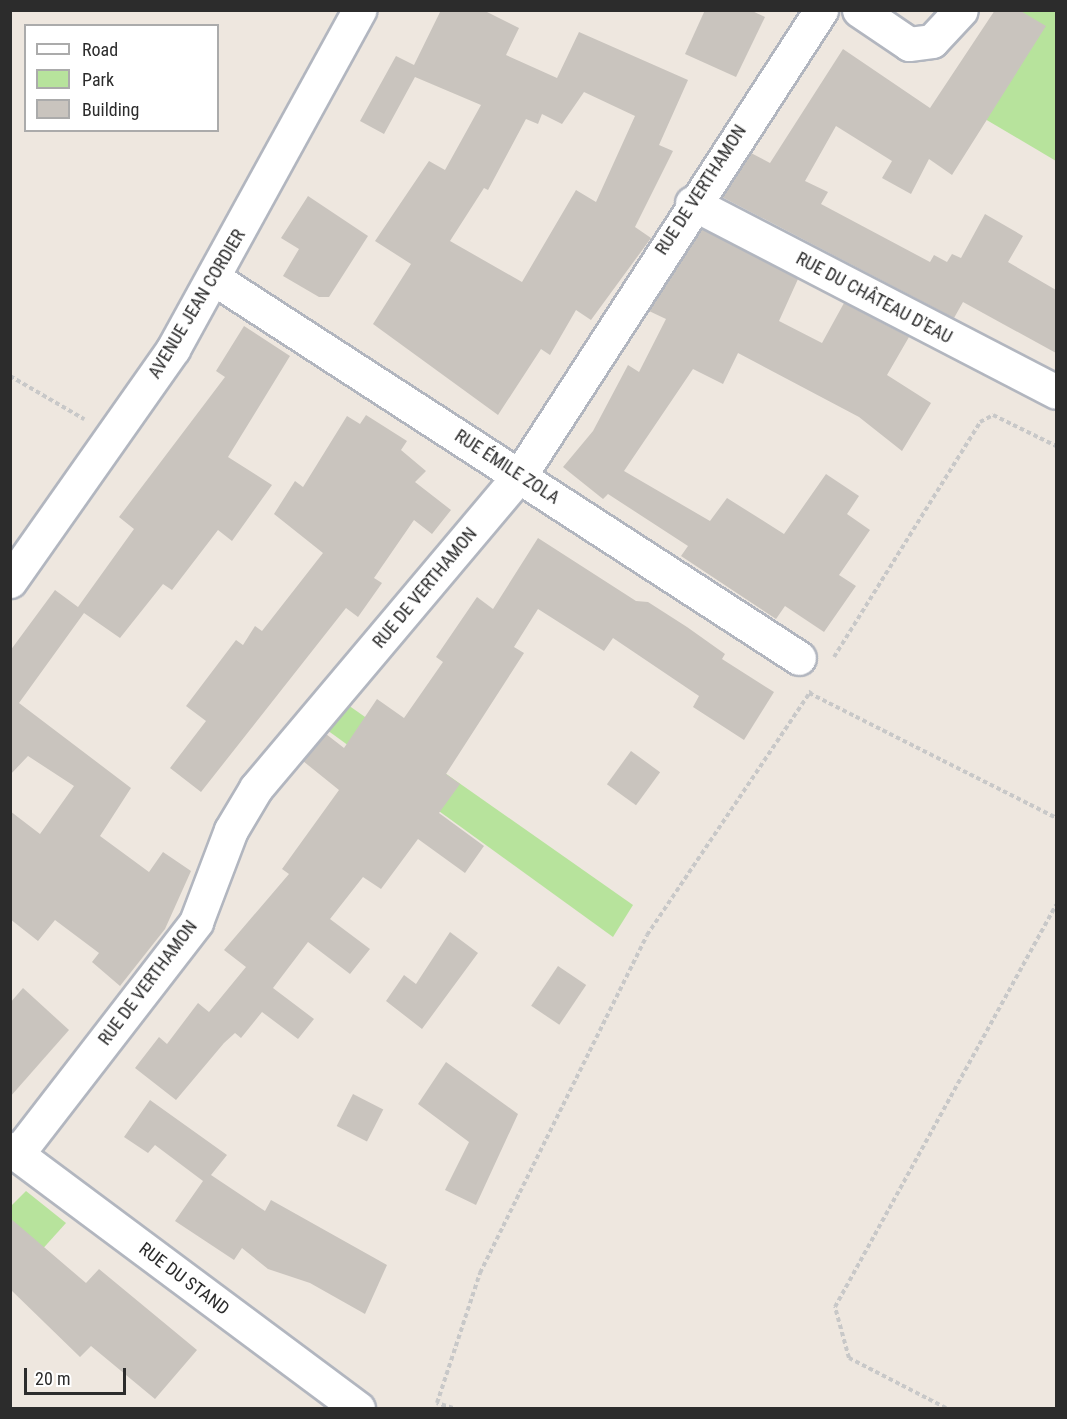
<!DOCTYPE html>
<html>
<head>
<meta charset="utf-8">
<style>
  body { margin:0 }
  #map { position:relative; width:1067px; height:1419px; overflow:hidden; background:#eee7df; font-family:"Roboto Condensed",sans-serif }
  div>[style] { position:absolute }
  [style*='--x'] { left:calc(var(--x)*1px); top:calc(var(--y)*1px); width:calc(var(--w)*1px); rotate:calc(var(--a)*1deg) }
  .green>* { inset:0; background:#b7e39c }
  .building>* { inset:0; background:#c9c4be; transform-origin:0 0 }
  .path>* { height:4px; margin-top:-2px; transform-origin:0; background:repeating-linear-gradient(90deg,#c8c8c8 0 4.5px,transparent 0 7.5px) }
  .roads { filter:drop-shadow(2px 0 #b2b6bf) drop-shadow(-2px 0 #b2b6bf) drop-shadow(0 2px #b2b6bf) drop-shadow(0 -2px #b2b6bf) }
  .minor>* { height:33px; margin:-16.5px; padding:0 16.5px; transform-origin:16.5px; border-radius:16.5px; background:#fff }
  .tertiary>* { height:33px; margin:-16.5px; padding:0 16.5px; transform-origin:16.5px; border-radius:16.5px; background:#fff }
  span { translate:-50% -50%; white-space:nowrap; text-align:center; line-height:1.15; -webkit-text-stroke:5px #fff; paint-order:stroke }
  .street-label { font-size:18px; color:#2c2c2c }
  .frame { position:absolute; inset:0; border:12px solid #2c2c2c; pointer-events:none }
  .legend { position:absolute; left:24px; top:24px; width:195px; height:108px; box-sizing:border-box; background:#fff; border:2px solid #ababab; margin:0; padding:8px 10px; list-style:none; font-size:18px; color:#2c2c2c }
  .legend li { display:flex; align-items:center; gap:12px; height:30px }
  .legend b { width:30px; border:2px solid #ababab }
  .scale { position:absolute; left:24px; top:1368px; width:102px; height:27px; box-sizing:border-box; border:3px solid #2c2c2c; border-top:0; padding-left:8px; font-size:18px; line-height:21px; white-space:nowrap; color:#2c2c2c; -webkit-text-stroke:4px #fff; paint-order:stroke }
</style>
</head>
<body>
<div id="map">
  <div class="green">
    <i style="clip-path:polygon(1013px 11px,1056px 11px,1056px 161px,941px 93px)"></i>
    <i style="clip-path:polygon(348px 705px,633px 905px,613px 937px,327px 730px)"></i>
    <i style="clip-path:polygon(26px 1191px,66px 1223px,11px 1284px,11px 1206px)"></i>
  </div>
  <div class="building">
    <i style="clip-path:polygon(evenodd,441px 10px,483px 10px,519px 28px,506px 55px,557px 78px,579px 32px,688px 80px,659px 145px,673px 151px,635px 227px,651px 238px,591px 320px,576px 310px,550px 355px,541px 349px,498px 415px,373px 324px,411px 264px,375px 241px,429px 161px,445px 170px,481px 105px,415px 77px,384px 134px,360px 121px,396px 56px,414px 65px,441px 10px,584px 92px,635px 116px,596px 202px,576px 190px,522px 282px,450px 241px,484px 188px,488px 190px,526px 119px,538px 124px,542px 114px,562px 124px,584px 92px)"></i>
    <i style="clip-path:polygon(705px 10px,750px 10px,765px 17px,736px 77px,685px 54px)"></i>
    <i style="clip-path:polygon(995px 10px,1019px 10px,1046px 26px,952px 175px,929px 159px,911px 194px,882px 178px,892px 161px,836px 126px,805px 181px,828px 192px,821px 204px,930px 262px,934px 255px,947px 262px,952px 254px,961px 258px,985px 214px,1023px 236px,1008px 262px,1056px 290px,1056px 353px,963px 302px,954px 318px,722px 197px,751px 153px,770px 163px,843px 49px,930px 108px)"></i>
    <i style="clip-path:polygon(308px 196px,368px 236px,329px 297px,319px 297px,283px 276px,299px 249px,281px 238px)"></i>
    <i style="clip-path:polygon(702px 229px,798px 279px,779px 321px,822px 343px,844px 303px,909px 337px,887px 375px,931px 403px,902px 451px,859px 417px,738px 353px,723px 384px,693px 369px,624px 471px,710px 521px,727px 498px,784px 534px,826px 474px,859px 496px,847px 514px,870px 530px,839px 575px,856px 586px,824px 632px,785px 606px,776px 619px,681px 556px,688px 546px,608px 494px,603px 499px,563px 467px,593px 431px,628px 365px,639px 372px,666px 319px,649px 311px)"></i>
    <i style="clip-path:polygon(244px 326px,290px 356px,228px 457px,272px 485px,232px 541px,218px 530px,172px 590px,163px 584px,120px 638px,84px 613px,19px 703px,131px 788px,100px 836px,149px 872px,163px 852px,191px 871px,165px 929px,120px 986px,92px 962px,99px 953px,55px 920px,38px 941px,10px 919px,10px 811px,40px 834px,74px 786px,28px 756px,10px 775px,10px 651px,55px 590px,78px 607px,134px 529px,119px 517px,225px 377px,216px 371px)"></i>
    <i style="clip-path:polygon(366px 415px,407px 441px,401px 450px,426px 471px,415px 482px,451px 510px,432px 534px,414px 520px,374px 578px,382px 583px,358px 617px,346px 608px,201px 792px,170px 768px,206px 721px,186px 706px,236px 640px,243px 645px,255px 626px,262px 631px,323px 553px,274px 514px,295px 481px,303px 487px,347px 416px,360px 424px)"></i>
    <i style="clip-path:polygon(538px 538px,636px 601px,648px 602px,687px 627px,725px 654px,722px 659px,774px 692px,744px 740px,693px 707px,699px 696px,613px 638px,604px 651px,538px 609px,514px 647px,524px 653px,446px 774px,460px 784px,439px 813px,484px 846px,465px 873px,418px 839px,381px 889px,363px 877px,330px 919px,370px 949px,350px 974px,308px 942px,273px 988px,314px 1019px,298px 1039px,262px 1012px,241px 1038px,235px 1033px,224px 1043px,176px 1100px,135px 1068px,159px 1037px,167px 1044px,198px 1003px,209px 1012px,246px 967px,224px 950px,289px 874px,282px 869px,339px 790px,303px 761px,326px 734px,344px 748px,377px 699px,404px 718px,443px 662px,436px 657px,477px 597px,493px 609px)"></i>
    <i style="left:631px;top:751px;width:36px;height:41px;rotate:36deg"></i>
    <i style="clip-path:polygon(450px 932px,478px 953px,422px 1029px,386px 1001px,404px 975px,416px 984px)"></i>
    <i style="left:558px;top:966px;width:34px;height:48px;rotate:34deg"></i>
    <i style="clip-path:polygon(23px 988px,69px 1030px,10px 1097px,10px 1003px)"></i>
    <i style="clip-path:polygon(446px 1062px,518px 1114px,476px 1205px,445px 1190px,469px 1142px,418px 1104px)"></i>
    <i style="left:353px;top:1094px;width:34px;height:36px;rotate:27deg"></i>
    <i style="clip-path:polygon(150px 1100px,227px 1155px,211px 1175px,265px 1211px,271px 1200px,387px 1265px,365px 1314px,310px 1283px,268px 1269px,242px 1248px,234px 1260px,175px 1221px,203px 1181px,155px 1145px,148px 1153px,124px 1137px)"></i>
    <i style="clip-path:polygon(10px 1218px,86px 1283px,99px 1269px,197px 1350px,155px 1399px,91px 1346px,80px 1357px,10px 1289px)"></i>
  </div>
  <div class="path">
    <i style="--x:10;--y:376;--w:86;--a:30.2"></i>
    <i style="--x:834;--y:657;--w:277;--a:-58.1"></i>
    <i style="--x:980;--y:422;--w:15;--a:-28"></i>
    <i style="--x:993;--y:415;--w:70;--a:26.2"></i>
    <i style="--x:809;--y:693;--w:277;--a:26.8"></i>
    <i style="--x:453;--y:1408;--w:17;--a:-163"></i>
    <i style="--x:437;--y:1403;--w:137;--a:-71.7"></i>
    <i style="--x:480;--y:1273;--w:377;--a:-63.7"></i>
    <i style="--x:647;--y:935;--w:294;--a:-56.1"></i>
    <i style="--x:946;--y:1408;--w:109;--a:-152.7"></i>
    <i style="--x:849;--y:1358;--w:53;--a:-105.4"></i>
    <i style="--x:835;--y:1307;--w:459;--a:-61.2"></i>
  </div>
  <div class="roads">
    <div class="minor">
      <i style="--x:859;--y:10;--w:60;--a:34.2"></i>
      <i style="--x:909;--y:44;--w:23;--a:-7"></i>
      <i style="--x:932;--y:41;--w:42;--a:-46.9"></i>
      <i style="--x:692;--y:203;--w:410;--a:27.4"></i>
      <i style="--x:215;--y:279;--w:696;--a:32.98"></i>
      <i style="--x:10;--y:1149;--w:434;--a:36.7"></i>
      <i style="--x:17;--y:1154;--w:293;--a:-52.3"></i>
      <i style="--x:196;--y:922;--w:98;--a:-69.2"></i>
      <i style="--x:231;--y:830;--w:49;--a:-59.2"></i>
      <i style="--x:256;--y:788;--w:409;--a:-49.9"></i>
      <i style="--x:520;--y:475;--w:554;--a:-57.08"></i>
    </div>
    <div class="tertiary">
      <i style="--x:10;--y:581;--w:284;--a:-54.9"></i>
      <i style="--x:173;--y:349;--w:387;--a:-61.2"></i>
    </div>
  </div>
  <div class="street-label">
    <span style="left:701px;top:190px;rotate:-57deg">RUE DE VERTHAMON</span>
    <span style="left:874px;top:298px;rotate:28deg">RUE DU CHÂTEAU D'EAU</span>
    <span style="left:197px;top:304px;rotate:-59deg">AVENUE JEAN CORDIER</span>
    <span style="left:507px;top:467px;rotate:33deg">RUE ÉMILE ZOLA</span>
    <span style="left:425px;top:588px;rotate:-50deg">RUE DE VERTHAMON</span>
    <span style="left:148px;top:983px;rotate:-53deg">RUE DE VERTHAMON</span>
    <span style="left:184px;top:1279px;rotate:37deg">RUE DU STAND</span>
  </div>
  <div class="frame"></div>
  <ul class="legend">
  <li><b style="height:8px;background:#fff"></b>Road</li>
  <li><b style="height:16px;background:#b7e39c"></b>Park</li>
  <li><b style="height:16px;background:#c9c4be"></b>Building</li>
  </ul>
  <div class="scale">20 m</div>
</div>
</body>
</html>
